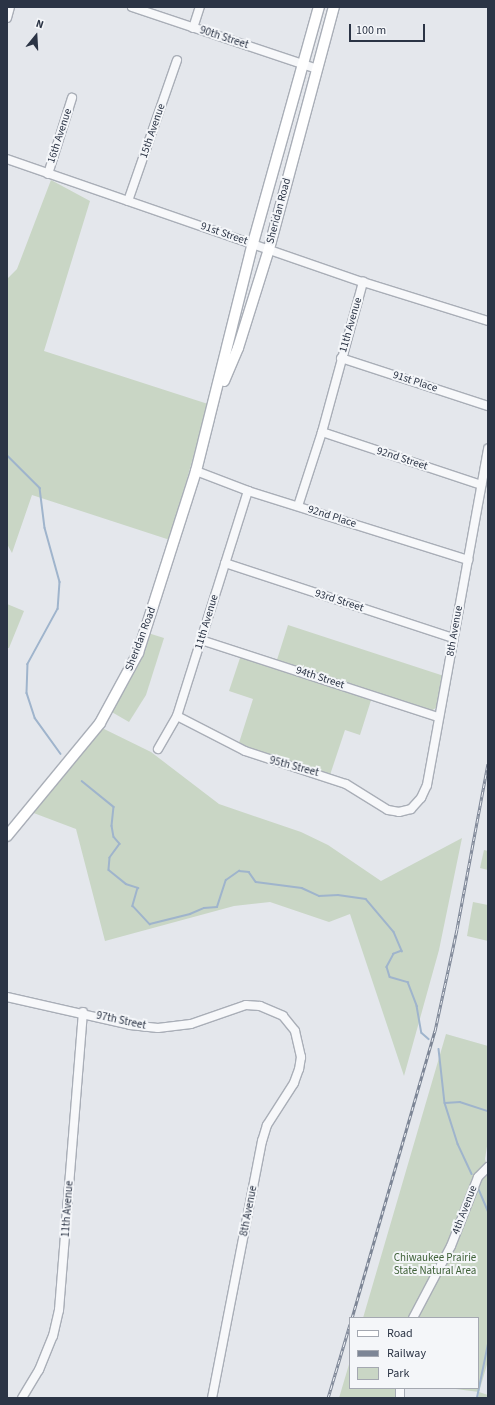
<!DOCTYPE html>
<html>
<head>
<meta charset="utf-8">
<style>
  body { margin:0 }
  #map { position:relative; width:495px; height:1405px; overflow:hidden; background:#e4e7ec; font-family:"Source Sans 3",sans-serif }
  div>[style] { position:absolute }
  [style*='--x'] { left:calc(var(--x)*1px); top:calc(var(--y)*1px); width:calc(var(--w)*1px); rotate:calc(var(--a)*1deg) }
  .green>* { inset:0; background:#c9d6c5 }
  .stream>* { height:1.5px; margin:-0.75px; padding:0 0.75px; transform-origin:0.75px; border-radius:0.75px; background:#9fb4cc }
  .roads { filter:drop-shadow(1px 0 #a9aeb7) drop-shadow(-1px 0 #a9aeb7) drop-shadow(0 1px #a9aeb7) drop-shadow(0 -1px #a9aeb7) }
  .minor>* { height:8px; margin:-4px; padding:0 4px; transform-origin:4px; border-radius:4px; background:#f7f8fa }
  .major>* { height:10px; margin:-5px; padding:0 5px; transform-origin:5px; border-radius:5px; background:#fff }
  .rail>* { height:3px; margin-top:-1.5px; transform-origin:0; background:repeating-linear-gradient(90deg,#f4f6f9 0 4.5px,#7d8696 0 9px); box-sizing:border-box; border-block:1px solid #7d8696 }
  span { translate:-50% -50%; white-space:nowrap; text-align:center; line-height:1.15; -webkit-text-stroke:4px #f4f6f9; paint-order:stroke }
  .street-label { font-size:11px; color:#2b3445 }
  .park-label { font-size:11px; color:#3f6138 }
  .frame { position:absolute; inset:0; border:8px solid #2b3445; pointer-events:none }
  .legend { position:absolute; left:349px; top:1317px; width:130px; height:72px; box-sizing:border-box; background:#f4f6f9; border:1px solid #a4a8b1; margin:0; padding:5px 7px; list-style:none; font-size:12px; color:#2b3445 }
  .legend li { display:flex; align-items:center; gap:8px; height:20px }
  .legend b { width:20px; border:1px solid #a4a8b1 }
  .north { position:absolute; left:16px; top:16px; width:40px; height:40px; -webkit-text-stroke:3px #f4f6f9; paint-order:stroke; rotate:18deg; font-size:11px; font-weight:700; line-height:16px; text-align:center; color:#2b3445 }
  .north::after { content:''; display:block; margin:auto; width:14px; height:18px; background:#2b3445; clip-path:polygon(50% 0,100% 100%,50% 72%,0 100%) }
  .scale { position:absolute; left:349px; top:24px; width:76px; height:18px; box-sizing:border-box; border:2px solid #2b3445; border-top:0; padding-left:5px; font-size:12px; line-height:14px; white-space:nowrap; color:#2b3445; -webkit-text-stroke:3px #f4f6f9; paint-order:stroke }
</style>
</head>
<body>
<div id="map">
  <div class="green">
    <i style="clip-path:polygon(51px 180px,90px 201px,44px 351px,208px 404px,170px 540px,32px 495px,12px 553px,7px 544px,7px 279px,17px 269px)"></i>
    <i style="clip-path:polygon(7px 604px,24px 611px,9px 648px,7px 648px)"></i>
    <i style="clip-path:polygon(288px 625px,444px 676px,437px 707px,430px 712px,373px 694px,360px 735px,345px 730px,330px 775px,238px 746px,253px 699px,229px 691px,241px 655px,275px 666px)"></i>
    <i style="clip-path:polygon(148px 633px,164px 638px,146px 695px,129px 722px,110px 711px)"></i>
    <i style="clip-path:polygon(100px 727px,151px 752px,219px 804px,301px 832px,328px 845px,381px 881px,462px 838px,439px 950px,404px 1076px,350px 914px,329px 922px,270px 902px,234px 906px,105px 941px,76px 829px,31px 812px,80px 756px)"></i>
    <i style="clip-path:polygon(484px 850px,488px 851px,488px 870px,480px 868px)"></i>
    <i style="clip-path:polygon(473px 902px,488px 905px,488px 941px,467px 936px)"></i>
    <i style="clip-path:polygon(446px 1034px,488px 1046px,488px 1140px,485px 1159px,488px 1170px,488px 1361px,479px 1392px,488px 1395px,488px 1398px,478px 1398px,479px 1392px,448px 1388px,478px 1388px,478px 1318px,363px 1318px)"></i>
    <i style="clip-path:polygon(350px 1361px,350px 1388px,397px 1388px,397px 1398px,339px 1398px)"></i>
  </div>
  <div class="stream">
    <i style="--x:7;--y:455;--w:47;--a:45"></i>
    <i style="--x:40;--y:488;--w:40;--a:82.9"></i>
    <i style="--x:45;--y:528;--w:56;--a:74.5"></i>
    <i style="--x:60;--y:582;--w:27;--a:94"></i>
    <i style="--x:58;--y:609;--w:63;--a:118.6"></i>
    <i style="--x:28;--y:664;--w:29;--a:92"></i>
    <i style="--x:27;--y:693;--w:26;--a:72"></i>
    <i style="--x:35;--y:718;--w:44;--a:54.2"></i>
    <i style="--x:82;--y:781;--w:41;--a:39.1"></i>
    <i style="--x:114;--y:807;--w:19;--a:96"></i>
    <i style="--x:112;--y:826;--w:11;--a:80"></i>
    <i style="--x:114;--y:837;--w:9;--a:49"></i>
    <i style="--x:120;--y:844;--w:17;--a:126"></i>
    <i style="--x:110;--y:858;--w:12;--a:95"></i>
    <i style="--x:109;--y:870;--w:22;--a:39"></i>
    <i style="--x:126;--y:884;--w:13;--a:18"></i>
    <i style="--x:138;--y:888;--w:19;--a:106"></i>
    <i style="--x:133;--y:906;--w:25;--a:47"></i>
    <i style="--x:150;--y:924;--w:41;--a:-14"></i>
    <i style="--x:190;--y:914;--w:15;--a:-23"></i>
    <i style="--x:204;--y:908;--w:13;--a:-4"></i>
    <i style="--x:217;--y:907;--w:28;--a:-72"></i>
    <i style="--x:226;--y:880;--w:16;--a:-35"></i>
    <i style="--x:239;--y:871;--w:10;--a:6"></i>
    <i style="--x:249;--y:872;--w:12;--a:55"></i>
    <i style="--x:256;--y:882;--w:46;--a:7.4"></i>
    <i style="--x:302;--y:888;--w:19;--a:25"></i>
    <i style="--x:319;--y:896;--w:19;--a:-3"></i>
    <i style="--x:338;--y:895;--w:28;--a:8"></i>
    <i style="--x:366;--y:899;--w:43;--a:49.7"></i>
    <i style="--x:394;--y:932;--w:21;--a:67"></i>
    <i style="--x:402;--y:951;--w:9;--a:159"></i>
    <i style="--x:394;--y:954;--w:15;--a:118"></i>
    <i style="--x:387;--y:967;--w:10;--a:73"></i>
    <i style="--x:390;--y:977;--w:19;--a:16"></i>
    <i style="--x:408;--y:982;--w:26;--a:69"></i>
    <i style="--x:417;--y:1006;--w:27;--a:80"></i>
    <i style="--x:422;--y:1033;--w:9;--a:41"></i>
    <i style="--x:439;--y:1049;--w:54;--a:83.7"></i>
    <i style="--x:445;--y:1103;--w:43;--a:72.4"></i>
    <i style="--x:458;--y:1144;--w:33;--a:65"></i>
    <i style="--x:445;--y:1103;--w:15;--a:-4"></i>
    <i style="--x:460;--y:1102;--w:29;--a:18"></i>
    <i style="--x:478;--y:1187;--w:26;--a:67"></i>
    <i style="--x:477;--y:1398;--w:55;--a:-78.5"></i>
  </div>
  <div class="roads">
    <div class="minor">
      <i style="--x:132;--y:7;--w:195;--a:18.5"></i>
      <i style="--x:7;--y:18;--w:11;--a:-75"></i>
      <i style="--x:193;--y:28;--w:22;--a:-72"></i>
      <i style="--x:7;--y:159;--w:377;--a:19.1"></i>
      <i style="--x:363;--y:282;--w:131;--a:17.3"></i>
      <i style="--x:48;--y:174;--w:80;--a:-72.5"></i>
      <i style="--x:128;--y:201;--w:149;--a:-70.8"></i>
      <i style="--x:341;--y:358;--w:155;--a:18.1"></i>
      <i style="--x:322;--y:432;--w:168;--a:18.4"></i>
      <i style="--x:196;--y:471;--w:56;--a:21"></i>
      <i style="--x:248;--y:491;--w:231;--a:17.4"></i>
      <i style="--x:298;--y:506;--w:78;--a:-72"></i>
      <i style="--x:322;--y:432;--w:156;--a:-74.7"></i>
      <i style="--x:225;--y:563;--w:240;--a:18.2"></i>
      <i style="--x:201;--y:640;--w:249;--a:18"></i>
      <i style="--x:177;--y:716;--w:76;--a:27.2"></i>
      <i style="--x:245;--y:751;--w:106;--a:18.1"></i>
      <i style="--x:346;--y:784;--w:49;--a:31.8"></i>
      <i style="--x:388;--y:810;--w:11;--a:10"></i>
      <i style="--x:399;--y:812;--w:12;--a:-14"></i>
      <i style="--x:411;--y:809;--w:15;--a:-48"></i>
      <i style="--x:421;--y:798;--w:14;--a:-65"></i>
      <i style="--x:427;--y:785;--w:342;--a:-79.7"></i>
      <i style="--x:158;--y:749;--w:38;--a:-60"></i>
      <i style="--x:177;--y:716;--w:236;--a:-72.5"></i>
      <i style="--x:7;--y:997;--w:126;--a:12.8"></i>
      <i style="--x:130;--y:1025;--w:28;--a:6"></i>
      <i style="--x:158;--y:1028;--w:33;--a:-7"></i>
      <i style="--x:191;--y:1024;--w:58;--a:-19.1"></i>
      <i style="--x:246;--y:1005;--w:14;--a:4"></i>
      <i style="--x:260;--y:1006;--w:25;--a:23"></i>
      <i style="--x:283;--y:1016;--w:19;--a:51"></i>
      <i style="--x:295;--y:1031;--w:27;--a:77"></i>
      <i style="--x:301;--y:1057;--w:12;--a:99"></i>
      <i style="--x:299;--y:1069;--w:15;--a:110"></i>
      <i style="--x:294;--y:1083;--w:50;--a:122.7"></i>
      <i style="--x:267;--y:1125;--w:17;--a:107"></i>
      <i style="--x:262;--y:1141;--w:262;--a:101"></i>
      <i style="--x:413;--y:1318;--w:81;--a:-62.2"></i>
      <i style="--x:451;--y:1246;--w:74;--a:-68.6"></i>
      <i style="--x:478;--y:1177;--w:14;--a:-45"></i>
      <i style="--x:400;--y:1388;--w:10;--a:90"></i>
      <i style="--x:22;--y:1398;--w:33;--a:-59"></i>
      <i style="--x:39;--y:1370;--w:37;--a:-68"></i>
      <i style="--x:53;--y:1336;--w:27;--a:-77"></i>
      <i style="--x:59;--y:1310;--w:299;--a:-85.4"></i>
    </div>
    <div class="major">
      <i style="--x:224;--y:381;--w:36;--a:-67"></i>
      <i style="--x:238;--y:348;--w:104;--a:-72.6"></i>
      <i style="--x:269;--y:249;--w:251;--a:-75"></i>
      <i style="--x:7;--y:836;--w:146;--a:-50.5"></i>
      <i style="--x:100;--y:723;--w:80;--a:-61.5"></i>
      <i style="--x:138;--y:653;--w:191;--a:-72.3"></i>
      <i style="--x:196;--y:471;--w:235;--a:-76"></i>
      <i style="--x:253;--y:243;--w:245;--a:-74.4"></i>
    </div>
  </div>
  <div class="rail">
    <i style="--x:352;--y:1318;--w:299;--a:-73.9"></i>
    <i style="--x:435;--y:1031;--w:104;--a:-77.8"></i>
    <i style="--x:457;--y:929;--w:168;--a:-79.4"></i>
    <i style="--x:328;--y:1398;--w:77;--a:-73.4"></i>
  </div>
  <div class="street-label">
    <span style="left:224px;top:38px;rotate:18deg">90th Street</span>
    <span style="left:153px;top:131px;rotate:-71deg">15th Avenue</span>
    <span style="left:60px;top:136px;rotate:-72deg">16th Avenue</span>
    <span style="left:279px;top:211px;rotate:-75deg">Sheridan Road</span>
    <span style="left:224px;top:234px;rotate:19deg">91st Street</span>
    <span style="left:351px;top:325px;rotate:-74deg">11th Avenue</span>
    <span style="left:415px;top:382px;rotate:18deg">91st Place</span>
    <span style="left:402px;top:459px;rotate:18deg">92nd Street</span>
    <span style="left:332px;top:517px;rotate:18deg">92nd Place</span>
    <span style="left:339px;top:601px;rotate:18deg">93rd Street</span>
    <span style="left:207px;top:622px;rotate:-73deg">11th Avenue</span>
    <span style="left:455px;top:631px;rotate:-80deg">8th Avenue</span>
    <span style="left:141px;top:639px;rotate:-69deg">Sheridan Road</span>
    <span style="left:320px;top:678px;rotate:18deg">94th Street</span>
    <span style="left:294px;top:767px;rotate:15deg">95th Street</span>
    <span style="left:121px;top:1021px;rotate:12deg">97th Street</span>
    <span style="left:68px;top:1209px;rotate:-86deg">11th Avenue</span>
    <span style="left:465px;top:1210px;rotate:-69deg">4th Avenue</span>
    <span style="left:249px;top:1211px;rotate:-79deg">8th Avenue</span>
  </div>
  <div class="park-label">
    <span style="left:435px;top:1265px">Chiwaukee Prairie<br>State Natural Area</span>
  </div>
  <div class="frame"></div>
  <ul class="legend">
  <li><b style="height:5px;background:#fff"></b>Road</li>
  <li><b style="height:5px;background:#7d8696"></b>Railway</li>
  <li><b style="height:11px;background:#c9d6c5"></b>Park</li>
  </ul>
  <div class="north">N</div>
  <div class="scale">100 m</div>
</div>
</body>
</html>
